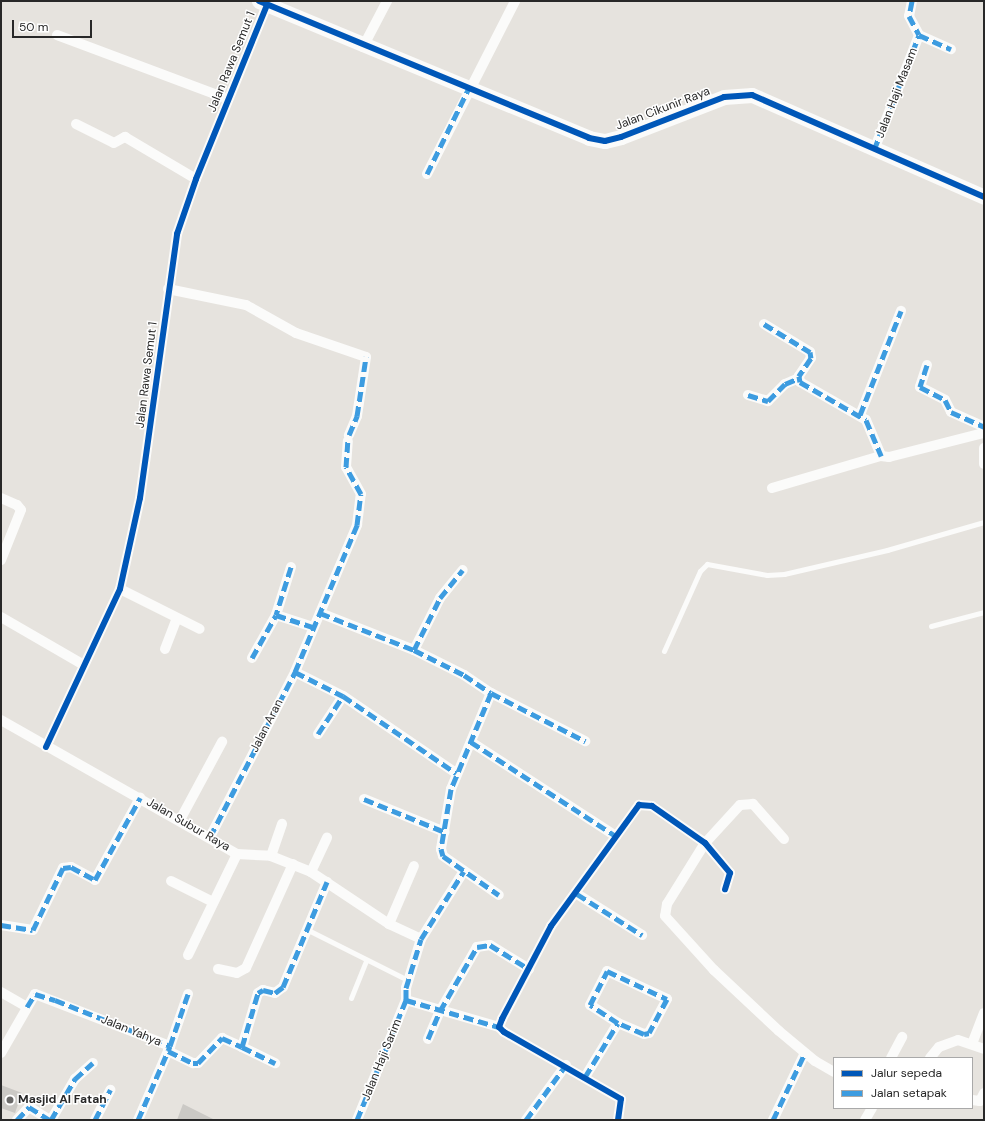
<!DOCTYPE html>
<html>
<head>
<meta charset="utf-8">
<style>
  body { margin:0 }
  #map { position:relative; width:985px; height:1121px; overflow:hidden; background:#e6e3de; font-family:"DM Sans",sans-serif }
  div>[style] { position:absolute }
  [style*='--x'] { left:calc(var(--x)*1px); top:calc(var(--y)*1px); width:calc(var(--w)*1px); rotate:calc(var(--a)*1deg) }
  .building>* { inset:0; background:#cbc9c5 }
  .lane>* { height:5px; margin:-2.5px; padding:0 2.5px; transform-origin:2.5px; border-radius:2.5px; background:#fbfbfa }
  .street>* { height:10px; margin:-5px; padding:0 5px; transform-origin:5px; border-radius:5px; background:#fbfbfa }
  .secondary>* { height:15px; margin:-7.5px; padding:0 7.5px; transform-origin:7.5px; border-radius:7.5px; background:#fbfbfa }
  .quiet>* { height:5px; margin-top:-2.5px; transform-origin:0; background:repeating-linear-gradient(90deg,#3d9ce0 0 10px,transparent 0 15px) }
  .cycleway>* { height:6px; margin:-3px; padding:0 3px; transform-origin:3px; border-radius:3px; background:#0057b8 }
  .dots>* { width:11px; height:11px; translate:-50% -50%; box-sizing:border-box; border:2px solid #fff; border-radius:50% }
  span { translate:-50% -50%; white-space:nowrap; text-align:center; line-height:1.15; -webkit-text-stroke:3px #fff; paint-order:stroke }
  .street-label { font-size:12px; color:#282828 }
  .poi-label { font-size:12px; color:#282828; font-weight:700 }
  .left { translate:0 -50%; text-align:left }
  .frame { position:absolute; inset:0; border:2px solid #282828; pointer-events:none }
  .legend { position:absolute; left:833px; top:1057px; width:140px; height:52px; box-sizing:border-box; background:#fff; border:1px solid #a9a9a9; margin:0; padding:5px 7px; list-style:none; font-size:12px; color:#282828 }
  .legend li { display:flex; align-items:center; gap:8px; height:20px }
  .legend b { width:20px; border:1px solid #a9a9a9 }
  .scale { position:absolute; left:12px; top:20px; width:80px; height:18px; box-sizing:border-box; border:2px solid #282828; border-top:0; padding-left:5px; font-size:12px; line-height:14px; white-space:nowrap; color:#282828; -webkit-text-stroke:3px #fff; paint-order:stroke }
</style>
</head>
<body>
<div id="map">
  <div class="building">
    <i style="clip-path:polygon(1px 1085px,22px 1093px,15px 1113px,1px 1108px)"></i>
    <i style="clip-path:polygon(183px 1104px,215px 1120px,177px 1120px)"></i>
  </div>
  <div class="lane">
    <i style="--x:931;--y:626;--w:55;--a:-14.8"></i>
    <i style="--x:664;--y:651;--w:88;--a:-65.8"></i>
    <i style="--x:700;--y:571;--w:10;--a:-45"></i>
    <i style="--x:707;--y:564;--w:61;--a:10.4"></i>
    <i style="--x:767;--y:575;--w:17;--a:-3"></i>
    <i style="--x:784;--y:574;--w:106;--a:-13.1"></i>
    <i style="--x:887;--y:550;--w:101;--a:-16.1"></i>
    <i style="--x:308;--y:930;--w:112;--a:26.6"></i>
    <i style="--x:351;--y:998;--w:40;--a:-68"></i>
  </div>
  <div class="street">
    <i style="--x:912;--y:1;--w:15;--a:101"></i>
    <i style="--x:909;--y:16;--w:21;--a:62"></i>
    <i style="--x:919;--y:35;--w:35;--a:24"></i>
    <i style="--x:57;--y:35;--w:183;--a:20.5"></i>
    <i style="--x:363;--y:47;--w:52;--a:-62.4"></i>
    <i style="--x:76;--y:124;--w:42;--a:26.6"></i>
    <i style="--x:114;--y:143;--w:13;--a:-29"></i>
    <i style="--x:125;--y:137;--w:82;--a:30.6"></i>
    <i style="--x:874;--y:150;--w:123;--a:-68.6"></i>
    <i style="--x:427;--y:174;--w:194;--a:-63"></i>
    <i style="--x:168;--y:289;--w:80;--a:11.6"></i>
    <i style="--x:246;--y:305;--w:57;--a:29.2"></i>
    <i style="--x:296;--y:333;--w:74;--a:18.9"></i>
    <i style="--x:366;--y:357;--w:60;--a:98.7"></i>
    <i style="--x:357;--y:416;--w:21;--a:113"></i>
    <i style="--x:764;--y:324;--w:54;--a:31.3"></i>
    <i style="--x:810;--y:352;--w:6;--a:81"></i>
    <i style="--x:811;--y:358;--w:22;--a:124"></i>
    <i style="--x:799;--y:376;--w:6;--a:81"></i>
    <i style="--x:800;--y:382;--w:76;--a:29.9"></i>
    <i style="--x:866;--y:420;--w:39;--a:67"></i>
    <i style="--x:927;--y:365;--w:23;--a:108"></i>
    <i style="--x:920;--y:387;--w:28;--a:27"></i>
    <i style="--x:945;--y:400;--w:13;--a:63"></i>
    <i style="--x:951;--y:412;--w:36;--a:24"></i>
    <i style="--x:748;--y:395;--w:21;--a:17"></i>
    <i style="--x:768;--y:401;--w:24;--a:-45"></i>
    <i style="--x:785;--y:384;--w:15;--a:-23"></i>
    <i style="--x:860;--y:415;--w:112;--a:-68.5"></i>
    <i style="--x:984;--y:448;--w:16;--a:90"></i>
    <i style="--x:772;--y:488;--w:114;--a:-16.4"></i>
    <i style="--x:881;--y:456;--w:8;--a:7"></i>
    <i style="--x:889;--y:457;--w:98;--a:-14.2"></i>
    <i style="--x:1;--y:498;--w:17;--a:24"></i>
    <i style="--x:17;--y:505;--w:6;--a:51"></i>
    <i style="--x:21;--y:510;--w:54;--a:111.8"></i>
    <i style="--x:291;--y:567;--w:50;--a:107.4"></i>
    <i style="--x:276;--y:615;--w:39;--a:18"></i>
    <i style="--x:120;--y:589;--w:89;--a:26.6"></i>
    <i style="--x:320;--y:613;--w:101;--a:21.5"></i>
    <i style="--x:414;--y:650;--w:56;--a:26.6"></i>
    <i style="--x:464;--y:675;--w:32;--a:34"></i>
    <i style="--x:491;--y:693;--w:104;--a:112.6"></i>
    <i style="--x:451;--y:789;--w:61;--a:99.5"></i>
    <i style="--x:441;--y:849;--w:7;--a:74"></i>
    <i style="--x:443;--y:856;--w:68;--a:34.9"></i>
    <i style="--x:1;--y:617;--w:94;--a:30.1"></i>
    <i style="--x:165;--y:649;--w:33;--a:-69"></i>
    <i style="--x:414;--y:650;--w:58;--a:-63.4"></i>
    <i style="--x:440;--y:598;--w:36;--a:-51"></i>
    <i style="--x:252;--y:658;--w:49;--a:-60.8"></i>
    <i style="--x:295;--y:672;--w:54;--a:26.6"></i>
    <i style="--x:343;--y:696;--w:137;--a:34.3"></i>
    <i style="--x:491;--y:693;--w:106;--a:27.1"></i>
    <i style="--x:1;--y:720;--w:271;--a:29.6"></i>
    <i style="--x:237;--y:854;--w:34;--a:3"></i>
    <i style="--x:271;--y:856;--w:43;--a:21.8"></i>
    <i style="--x:311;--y:872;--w:94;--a:33.7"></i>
    <i style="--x:389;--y:924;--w:35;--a:25"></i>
    <i style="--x:318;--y:734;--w:45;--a:-56.7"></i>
    <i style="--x:471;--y:742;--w:173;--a:33"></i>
    <i style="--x:46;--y:747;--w:174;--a:-64.9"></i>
    <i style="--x:120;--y:589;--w:93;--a:-77.6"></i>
    <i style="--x:140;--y:498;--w:267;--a:-82"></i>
    <i style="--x:177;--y:234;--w:58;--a:-70.9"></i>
    <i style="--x:196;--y:179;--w:188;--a:-67.8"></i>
    <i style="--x:364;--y:799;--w:87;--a:22.2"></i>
    <i style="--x:180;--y:820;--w:89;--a:-61.7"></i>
    <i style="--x:210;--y:837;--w:186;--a:-62.7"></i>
    <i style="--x:295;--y:672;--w:160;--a:-67.1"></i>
    <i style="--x:357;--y:525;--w:31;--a:-83"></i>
    <i style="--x:361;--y:494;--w:31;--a:-119"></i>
    <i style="--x:346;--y:467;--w:26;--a:-86"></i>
    <i style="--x:784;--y:839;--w:47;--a:-131.5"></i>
    <i style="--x:753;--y:804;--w:13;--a:176"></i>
    <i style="--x:740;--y:805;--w:52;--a:132.6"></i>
    <i style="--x:705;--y:843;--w:72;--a:121.9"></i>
    <i style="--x:667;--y:904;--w:12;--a:99"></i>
    <i style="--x:665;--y:916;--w:73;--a:47.8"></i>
    <i style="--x:714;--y:970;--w:89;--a:43.2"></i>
    <i style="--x:779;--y:1031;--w:47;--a:39.8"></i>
    <i style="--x:815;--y:1061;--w:22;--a:30"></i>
    <i style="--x:271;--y:856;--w:34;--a:-71"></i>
    <i style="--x:311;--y:872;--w:38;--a:-65"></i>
    <i style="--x:171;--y:881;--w:47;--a:26.6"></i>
    <i style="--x:577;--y:894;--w:77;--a:32.2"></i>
    <i style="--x:389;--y:924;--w:63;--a:-66.7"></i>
    <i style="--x:1;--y:925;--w:32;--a:9"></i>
    <i style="--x:33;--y:930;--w:69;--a:-64.2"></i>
    <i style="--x:63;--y:868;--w:8;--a:-7"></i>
    <i style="--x:71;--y:867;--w:27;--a:28"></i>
    <i style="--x:95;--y:880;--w:94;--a:-61.2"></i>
    <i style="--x:188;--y:955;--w:112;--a:-64.1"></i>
    <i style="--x:218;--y:969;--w:19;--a:12"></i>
    <i style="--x:237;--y:973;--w:10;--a:-29"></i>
    <i style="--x:246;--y:968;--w:114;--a:-65.7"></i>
    <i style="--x:607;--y:971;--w:66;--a:25"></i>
    <i style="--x:667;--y:999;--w:38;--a:118"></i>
    <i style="--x:649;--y:1033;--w:5;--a:169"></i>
    <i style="--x:644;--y:1034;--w:28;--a:-157"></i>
    <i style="--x:618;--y:1023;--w:33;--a:-147"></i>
    <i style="--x:590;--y:1005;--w:38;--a:-63"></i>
    <i style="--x:1;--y:992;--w:30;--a:30"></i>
    <i style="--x:406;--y:1000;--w:97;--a:16.2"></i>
    <i style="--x:428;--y:1039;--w:30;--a:-67"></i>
    <i style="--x:440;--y:1011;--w:74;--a:-60"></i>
    <i style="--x:477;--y:947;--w:13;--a:-9"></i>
    <i style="--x:490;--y:945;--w:46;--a:31.6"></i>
    <i style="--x:972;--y:1044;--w:33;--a:-69"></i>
    <i style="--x:170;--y:1046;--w:55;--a:-70.9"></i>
    <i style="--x:242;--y:1047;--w:37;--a:26"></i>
    <i style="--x:1;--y:1053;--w:68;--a:-60"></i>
    <i style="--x:35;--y:994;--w:145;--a:21.1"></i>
    <i style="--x:170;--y:1046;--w:5;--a:112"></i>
    <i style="--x:168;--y:1051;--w:28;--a:26"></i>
    <i style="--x:193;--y:1063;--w:5;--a:0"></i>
    <i style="--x:198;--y:1063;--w:35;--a:-46"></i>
    <i style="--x:222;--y:1038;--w:22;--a:24"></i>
    <i style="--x:242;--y:1047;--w:56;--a:-73.5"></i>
    <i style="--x:258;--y:993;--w:6;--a:-31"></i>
    <i style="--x:263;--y:990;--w:12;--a:14"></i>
    <i style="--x:275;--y:993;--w:10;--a:-37"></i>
    <i style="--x:283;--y:987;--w:114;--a:-67.3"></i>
    <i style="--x:891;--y:1058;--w:24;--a:-62"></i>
    <i style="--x:930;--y:1058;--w:14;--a:-51"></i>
    <i style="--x:939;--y:1047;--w:20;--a:-20"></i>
    <i style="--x:958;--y:1040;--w:28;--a:19"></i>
    <i style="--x:585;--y:1077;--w:63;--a:-58.6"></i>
    <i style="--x:972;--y:1100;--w:8;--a:7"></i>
    <i style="--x:980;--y:1101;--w:9;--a:-63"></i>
    <i style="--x:17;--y:1120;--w:18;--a:-47"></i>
    <i style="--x:29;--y:1107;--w:25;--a:32"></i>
    <i style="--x:51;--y:1120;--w:48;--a:-59.7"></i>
    <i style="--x:75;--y:1079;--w:24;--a:-42"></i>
    <i style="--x:95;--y:1120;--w:34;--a:-63"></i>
    <i style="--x:138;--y:1120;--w:75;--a:-66.5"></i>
    <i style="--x:357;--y:1120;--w:130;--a:-67.8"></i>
    <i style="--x:406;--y:1000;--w:12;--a:-90"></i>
    <i style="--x:406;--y:988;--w:51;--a:-73"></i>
    <i style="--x:421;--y:939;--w:80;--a:-57.7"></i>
    <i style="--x:526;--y:1120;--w:68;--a:-54"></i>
    <i style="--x:618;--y:1120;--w:21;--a:-82"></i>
    <i style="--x:621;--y:1099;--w:135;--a:-150.2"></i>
    <i style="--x:504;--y:1032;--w:7;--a:-135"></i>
    <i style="--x:499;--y:1027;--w:9;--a:-69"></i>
    <i style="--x:502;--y:1019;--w:105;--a:-62.2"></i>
    <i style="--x:551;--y:926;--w:150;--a:-54"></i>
    <i style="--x:639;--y:805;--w:13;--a:4"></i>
    <i style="--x:652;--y:806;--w:65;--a:34.9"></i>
    <i style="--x:705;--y:843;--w:39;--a:50"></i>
    <i style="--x:730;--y:873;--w:17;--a:107"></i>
    <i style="--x:773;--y:1120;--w:74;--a:-64.5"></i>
    <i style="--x:865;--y:1120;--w:14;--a:-60"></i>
  </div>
  <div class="secondary">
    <i style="--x:259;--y:1;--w:357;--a:22.5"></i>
    <i style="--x:589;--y:138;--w:16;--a:11"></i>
    <i style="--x:605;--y:141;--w:16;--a:-14"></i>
    <i style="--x:621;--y:137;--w:110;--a:-21.2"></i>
    <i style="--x:724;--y:97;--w:28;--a:-4"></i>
    <i style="--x:752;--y:95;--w:253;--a:23.7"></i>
  </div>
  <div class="quiet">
    <i style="--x:912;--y:1;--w:15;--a:101"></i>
    <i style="--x:909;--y:16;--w:21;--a:62"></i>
    <i style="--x:919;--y:35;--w:35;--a:24"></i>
    <i style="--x:874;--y:150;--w:123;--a:-68.6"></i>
    <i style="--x:427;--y:174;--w:96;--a:-64"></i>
    <i style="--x:764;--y:324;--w:54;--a:31.3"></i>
    <i style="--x:810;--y:352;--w:6;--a:81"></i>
    <i style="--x:811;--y:358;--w:22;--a:124"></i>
    <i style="--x:799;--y:376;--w:6;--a:81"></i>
    <i style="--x:800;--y:382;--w:76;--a:29.9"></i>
    <i style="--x:866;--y:420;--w:39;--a:67"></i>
    <i style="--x:927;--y:365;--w:23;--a:108"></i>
    <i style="--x:920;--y:387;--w:28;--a:27"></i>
    <i style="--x:945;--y:400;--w:13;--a:63"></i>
    <i style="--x:951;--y:412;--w:36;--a:24"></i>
    <i style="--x:748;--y:395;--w:21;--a:17"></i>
    <i style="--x:768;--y:401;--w:24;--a:-45"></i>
    <i style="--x:785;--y:384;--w:15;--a:-23"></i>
    <i style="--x:860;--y:415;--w:112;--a:-68.5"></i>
    <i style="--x:349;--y:435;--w:21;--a:-67"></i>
    <i style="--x:357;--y:416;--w:60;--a:-81.3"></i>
    <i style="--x:291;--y:567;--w:50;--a:107.4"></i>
    <i style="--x:276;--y:615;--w:39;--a:18"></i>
    <i style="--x:320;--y:613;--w:101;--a:21.5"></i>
    <i style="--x:414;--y:650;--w:56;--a:26.6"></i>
    <i style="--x:464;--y:675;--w:32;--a:34"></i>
    <i style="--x:491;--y:693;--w:104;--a:112.6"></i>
    <i style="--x:451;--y:789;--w:61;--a:99.5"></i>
    <i style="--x:441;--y:849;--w:7;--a:74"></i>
    <i style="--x:443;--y:856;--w:68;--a:34.9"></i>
    <i style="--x:414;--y:650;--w:58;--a:-63.4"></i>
    <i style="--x:440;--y:598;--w:36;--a:-51"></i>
    <i style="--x:252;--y:658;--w:49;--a:-60.8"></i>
    <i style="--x:295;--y:672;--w:54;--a:26.6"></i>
    <i style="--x:343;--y:696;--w:137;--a:34.3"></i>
    <i style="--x:491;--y:693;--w:106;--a:27.1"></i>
    <i style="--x:318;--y:734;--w:45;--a:-56.7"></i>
    <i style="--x:471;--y:742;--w:173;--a:33"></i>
    <i style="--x:364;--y:799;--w:87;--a:22.2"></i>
    <i style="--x:210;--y:837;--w:186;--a:-62.7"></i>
    <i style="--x:295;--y:672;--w:160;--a:-67.1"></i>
    <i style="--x:357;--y:525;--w:31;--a:-83"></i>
    <i style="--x:361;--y:494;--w:31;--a:-119"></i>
    <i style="--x:346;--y:467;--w:26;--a:-86"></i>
    <i style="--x:577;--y:894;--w:77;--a:32.2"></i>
    <i style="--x:1;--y:925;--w:32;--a:9"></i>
    <i style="--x:33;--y:930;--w:69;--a:-64.2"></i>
    <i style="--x:63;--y:868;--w:8;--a:-7"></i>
    <i style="--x:71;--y:867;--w:27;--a:28"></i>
    <i style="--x:95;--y:880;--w:94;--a:-61.2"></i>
    <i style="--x:607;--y:971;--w:66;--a:25"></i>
    <i style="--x:667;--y:999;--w:38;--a:118"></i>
    <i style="--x:649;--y:1033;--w:5;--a:169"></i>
    <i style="--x:644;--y:1034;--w:28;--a:-157"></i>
    <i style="--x:618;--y:1023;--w:33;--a:-147"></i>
    <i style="--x:590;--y:1005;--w:38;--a:-63"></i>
    <i style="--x:406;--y:1000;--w:97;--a:16.2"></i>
    <i style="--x:27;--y:1007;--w:15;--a:-58"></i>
    <i style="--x:35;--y:994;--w:21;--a:17"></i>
    <i style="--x:55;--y:1000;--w:124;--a:21.8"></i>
    <i style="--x:170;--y:1046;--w:5;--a:112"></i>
    <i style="--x:168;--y:1051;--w:28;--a:26"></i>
    <i style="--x:193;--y:1063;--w:5;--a:0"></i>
    <i style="--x:198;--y:1063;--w:35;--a:-46"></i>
    <i style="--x:222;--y:1038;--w:22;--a:24"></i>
    <i style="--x:242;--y:1047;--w:56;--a:-73.5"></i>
    <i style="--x:258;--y:993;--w:6;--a:-31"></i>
    <i style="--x:263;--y:990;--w:12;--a:14"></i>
    <i style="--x:275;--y:993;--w:10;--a:-37"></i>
    <i style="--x:283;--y:987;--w:114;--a:-67.3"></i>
    <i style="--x:428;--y:1039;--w:30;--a:-67"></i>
    <i style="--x:440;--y:1011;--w:74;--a:-60"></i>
    <i style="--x:477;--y:947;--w:13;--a:-9"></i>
    <i style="--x:490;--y:945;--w:46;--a:31.6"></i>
    <i style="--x:170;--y:1046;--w:55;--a:-70.9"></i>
    <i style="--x:242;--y:1047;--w:37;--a:26"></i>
    <i style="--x:585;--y:1077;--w:63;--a:-58.6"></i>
    <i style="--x:17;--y:1120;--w:18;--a:-47"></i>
    <i style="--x:29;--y:1107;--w:25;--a:32"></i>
    <i style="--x:51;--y:1120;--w:48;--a:-59.7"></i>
    <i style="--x:75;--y:1079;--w:24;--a:-42"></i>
    <i style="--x:95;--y:1120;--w:34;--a:-63"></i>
    <i style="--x:138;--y:1120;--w:75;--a:-66.5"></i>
    <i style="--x:357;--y:1120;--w:130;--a:-67.8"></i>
    <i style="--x:406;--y:1000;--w:12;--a:-90"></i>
    <i style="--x:406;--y:988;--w:51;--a:-73"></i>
    <i style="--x:421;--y:939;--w:80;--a:-57.7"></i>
    <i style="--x:526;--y:1120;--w:68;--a:-54"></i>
    <i style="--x:773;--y:1120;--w:74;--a:-64.5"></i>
  </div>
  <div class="cycleway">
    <i style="--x:259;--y:1;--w:357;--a:22.5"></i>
    <i style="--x:589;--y:138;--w:16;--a:11"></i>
    <i style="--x:605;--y:141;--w:16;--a:-14"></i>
    <i style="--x:621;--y:137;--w:110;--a:-21.2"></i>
    <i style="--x:724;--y:97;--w:28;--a:-4"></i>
    <i style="--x:752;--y:95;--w:253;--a:23.7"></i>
    <i style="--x:46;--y:747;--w:174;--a:-64.9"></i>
    <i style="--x:120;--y:589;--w:93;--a:-77.6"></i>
    <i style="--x:140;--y:498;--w:267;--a:-82"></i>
    <i style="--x:177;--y:234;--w:58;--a:-70.9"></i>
    <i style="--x:196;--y:179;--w:188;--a:-67.8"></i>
    <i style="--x:618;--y:1120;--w:21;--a:-82"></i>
    <i style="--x:621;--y:1099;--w:135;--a:-150.2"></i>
    <i style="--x:504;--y:1032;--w:7;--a:-135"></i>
    <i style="--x:499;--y:1027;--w:9;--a:-69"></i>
    <i style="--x:502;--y:1019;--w:105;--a:-62.2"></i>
    <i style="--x:551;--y:926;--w:150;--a:-54"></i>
    <i style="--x:639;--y:805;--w:13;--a:4"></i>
    <i style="--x:652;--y:806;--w:65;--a:34.9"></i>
    <i style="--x:705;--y:843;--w:39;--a:50"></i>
    <i style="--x:730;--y:873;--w:17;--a:107"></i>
  </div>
  <div class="dots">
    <i style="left:10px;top:1100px;background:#6a6968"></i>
  </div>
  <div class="street-label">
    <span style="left:232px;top:62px;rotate:-68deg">Jalan Rawa Semut 1</span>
    <span style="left:897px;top:93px;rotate:-69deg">Jalan Haji Masam</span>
    <span style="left:663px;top:109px;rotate:-21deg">Jalan Cikunir Raya</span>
    <span style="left:147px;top:375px;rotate:-83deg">Jalan Rawa Semut 1</span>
    <span style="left:267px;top:726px;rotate:-63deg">Jalan Aran</span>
    <span style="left:188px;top:825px;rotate:30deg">Jalan Subur Raya</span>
    <span style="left:131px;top:1031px;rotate:22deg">Jalan Yahya</span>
    <span style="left:382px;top:1060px;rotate:-68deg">Jalan Haji Sarim</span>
  </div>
  <div class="poi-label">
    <span class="left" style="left:18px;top:1100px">Masjid Al Fatah</span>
  </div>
  <div class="frame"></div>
  <ul class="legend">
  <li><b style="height:5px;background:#0057b8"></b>Jalur sepeda</li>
  <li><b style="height:5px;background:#3d9ce0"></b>Jalan setapak</li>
  </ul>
  <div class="scale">50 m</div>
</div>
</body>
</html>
